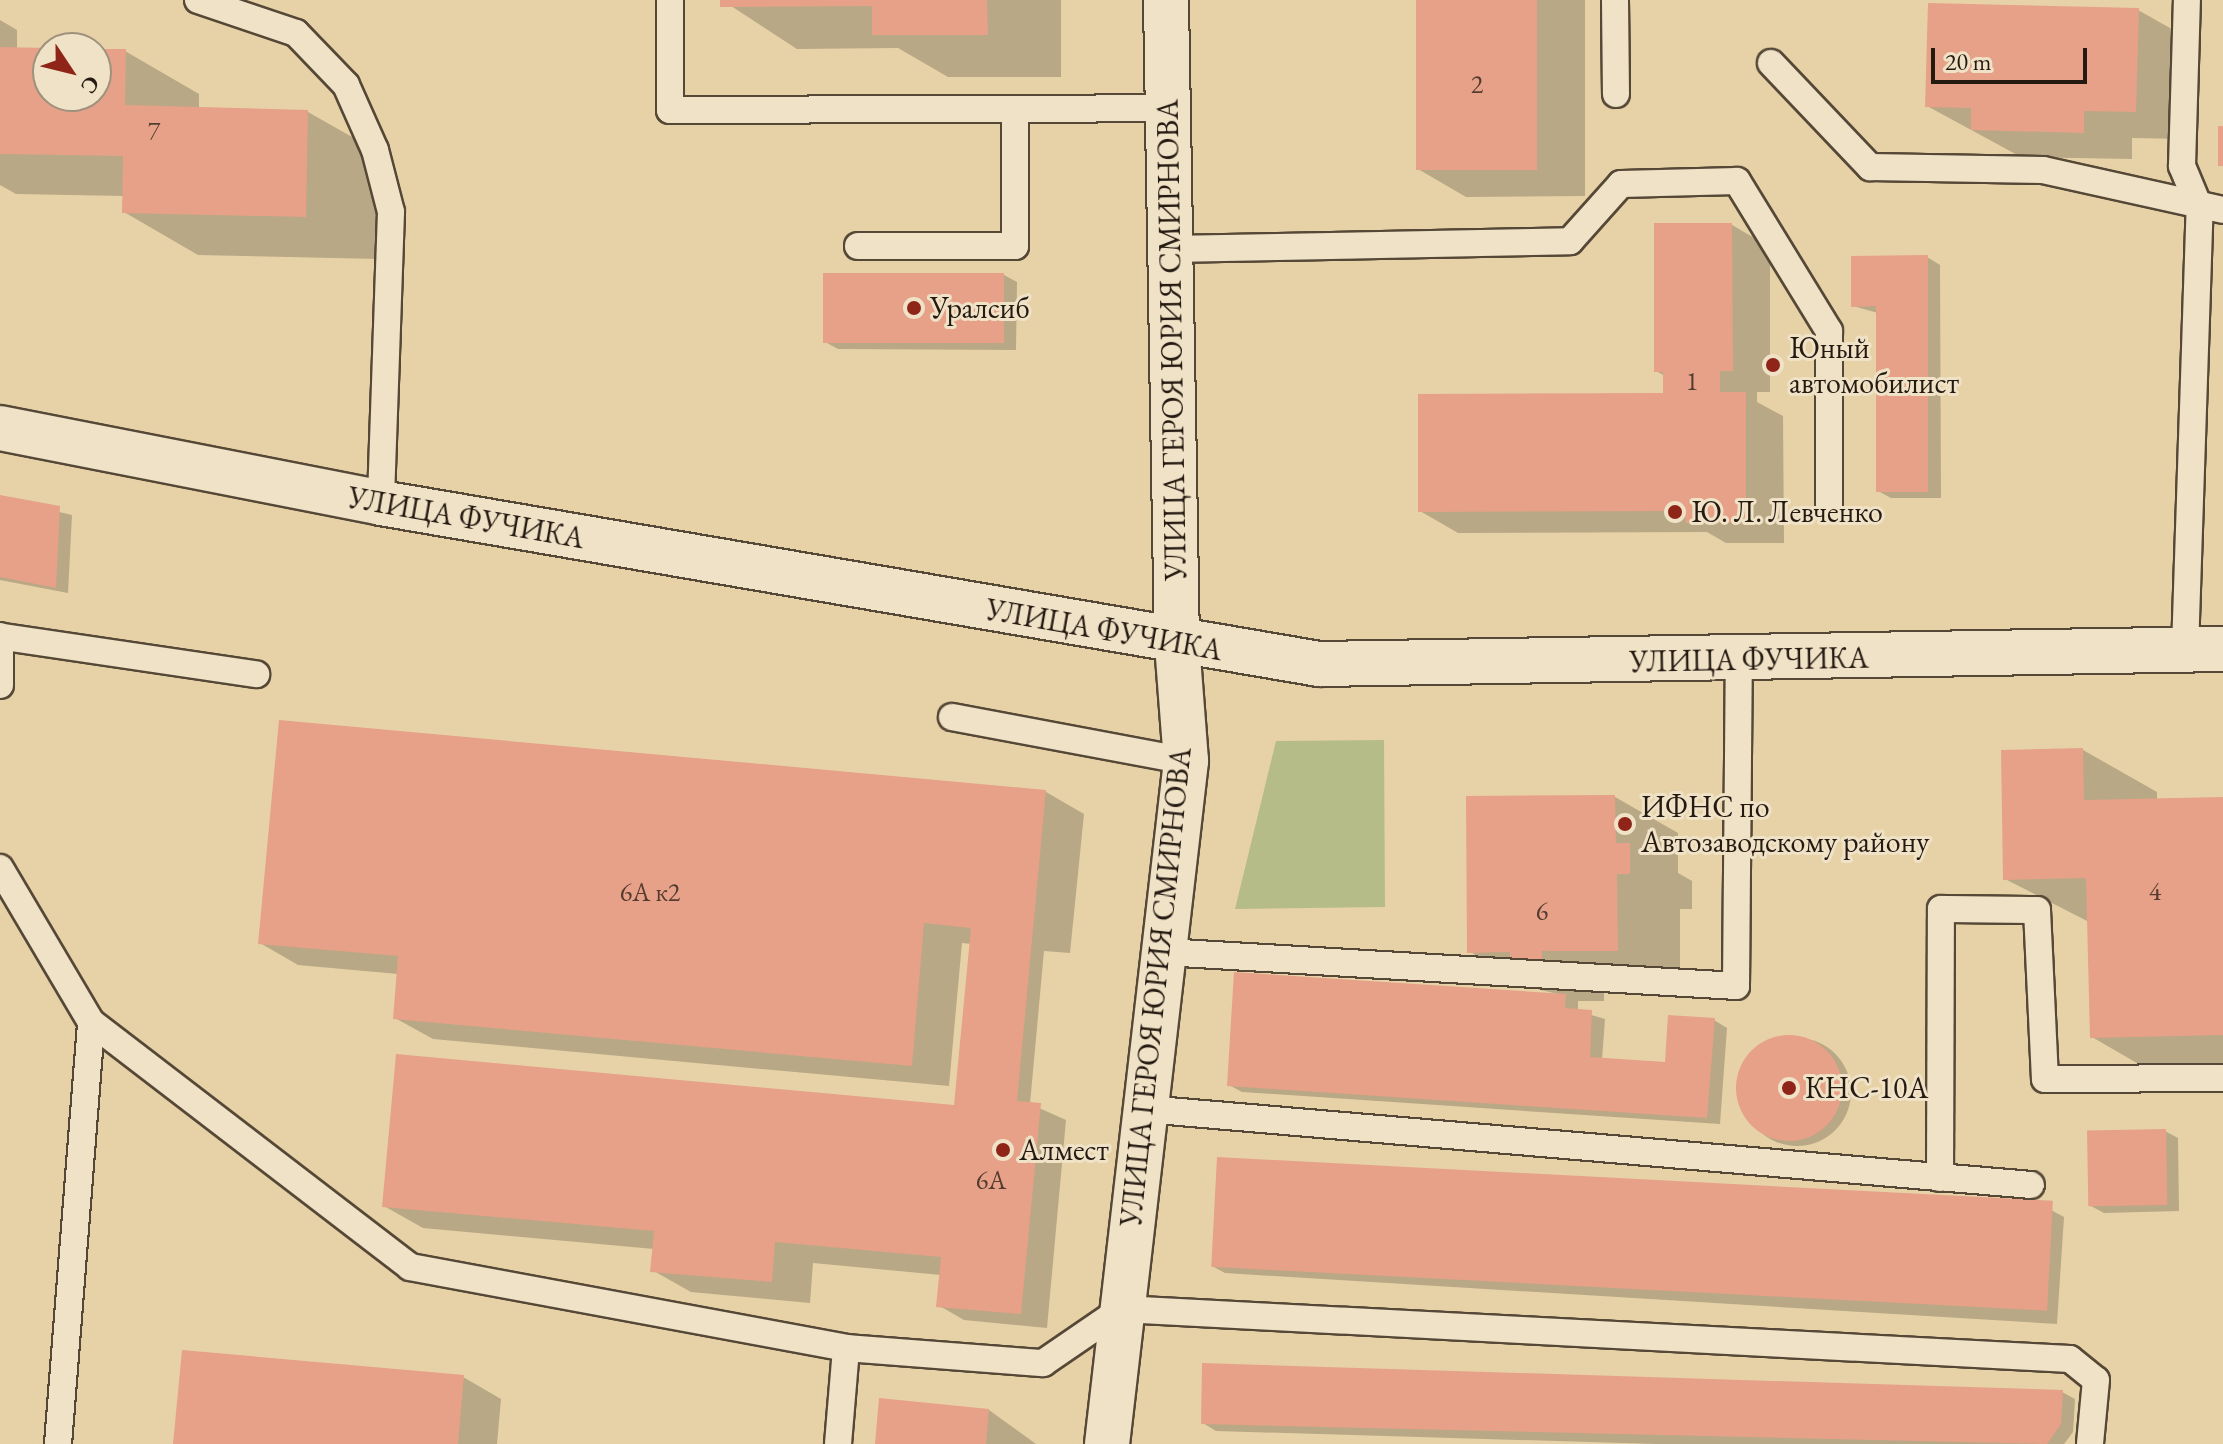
<!DOCTYPE html>
<html>
<head>
<meta charset="utf-8">
<style>
  body { margin:0 }
  #map { position:relative; width:2223px; height:1444px; overflow:hidden; background:#e7d2a7; font-family:"EB Garamond",serif }
  div>[style] { position:absolute }
  [style*='--x'] { left:calc(var(--x)*1px); top:calc(var(--y)*1px); width:calc(var(--w)*1px); rotate:calc(var(--a)*1deg) }
  .green>* { inset:0; background:#b6bc87 }
  .shadow>* { inset:0; background:#0003 }
  .round { border-radius:50% }
  .building>* { inset:0; background:#e6a188; transform-origin:0 0 }
  .roads { filter:drop-shadow(2px 0 #564837) drop-shadow(-2px 0 #564837) drop-shadow(0 2px #564837) drop-shadow(0 -2px #564837) }
  .service>* { height:26px; margin:-13px; padding:0 13px; transform-origin:13px; border-radius:13px; background:#efe2c6 }
  .minor>* { height:44px; margin:-22px; padding:0 22px; transform-origin:22px; border-radius:22px; background:#efe2c6 }
  .tertiary>* { height:44px; margin:-22px; padding:0 22px; transform-origin:22px; border-radius:22px; background:#efe2c6 }
  .dots>* { width:22px; height:22px; translate:-50% -50%; box-sizing:border-box; border:4px solid #efe2c6; border-radius:50% }
  span { translate:-50% -50%; white-space:nowrap; text-align:center; line-height:1.15; -webkit-text-stroke:6px #efe2c6; paint-order:stroke }
  .number-label { font-size:26px; color:#553c30 }
  .number-label span { -webkit-text-stroke-width:0 }
  .poi-label { font-size:30px; color:#251a12 }
  .left { translate:0 -50%; text-align:left }
  .street-label { font-size:30px; color:#251a12 }
  .north { position:absolute; left:32px; top:32px; width:80px; height:80px; box-sizing:border-box; background:#efe2c6; border:2px solid #9e927e; border-radius:50%; rotate:125deg; font-size:22px; font-weight:700; line-height:32px; text-align:center; color:#251a12 }
  .north::after { content:''; display:block; margin:auto; width:28px; height:36px; background:#8f2418; clip-path:polygon(50% 0,100% 100%,50% 72%,0 100%) }
  .scale { position:absolute; left:1931px; top:48px; width:156px; height:36px; box-sizing:border-box; border:4px solid #251a12; border-top:0; padding-left:10px; font-size:24px; line-height:28px; white-space:nowrap; color:#251a12; -webkit-text-stroke:6px #efe2c6; paint-order:stroke }
</style>
</head>
<body>
<div id="map">
  <div class="green">
    <i style="clip-path:polygon(1384px 740px,1385px 907px,1235px 909px,1276px 741px)"></i>
  </div>
  <div class="shadow">
    <i style="clip-path:polygon(722px 0,1061px 0,1061px 77px,948px 77px,898px 48px,797px 49px)"></i>
    <i style="clip-path:polygon(1418px 0,1585px 0,1585px 196px,1466px 197px,1418px 169px)"></i>
    <i style="clip-path:polygon(2138px 10px,2186px 37px,2184px 139px,2132px 138px,2132px 159px,2021px 157px,1927px 106px)"></i>
    <i style="clip-path:polygon(0 20px,17px 30px,17px 49px,48px 50px,48px 96px,96px 96px,96px 51px,125px 51px,199px 94px,199px 109px,308px 112px,382px 154px,379px 259px,198px 255px,124px 212px,124px 196px,16px 194px,0 185px)"></i>
    <i style="clip-path:polygon(1732px 225px,1770px 247px,1770px 392px,1757px 392px,1757px 402px,1783px 416px,1784px 543px,1726px 543px,1707px 532px,1458px 533px,1420px 511px,1665px 395px,1665px 376px,1656px 371px)"></i>
    <i style="clip-path:polygon(1927px 257px,1940px 265px,1941px 498px,1891px 498px,1878px 491px,1878px 313px,1853px 306px)"></i>
    <i style="clip-path:polygon(1004px 275px,1017px 282px,1016px 350px,838px 349px,825px 342px)"></i>
    <i style="clip-path:polygon(0 498px,72px 515px,68px 593px,0 580px)"></i>
    <i style="clip-path:polygon(2083px 750px,2157px 792px,2157px 800px,2223px 799px,2223px 1078px,2166px 1080px,2092px 1037px,2089px 922px,2005px 879px)"></i>
    <i style="clip-path:polygon(1046px 792px,1084px 814px,1070px 953px,1044px 951px,1030px 1104px,1066px 1120px,1047px 1328px,964px 1320px,938px 1305px,941px 1275px,813px 1263px,810px 1303px,691px 1292px,652px 1270px,654px 1249px,423px 1228px,384px 1206px,957px 1109px,972px 944px,962px 943px,949px 1086px,433px 1039px,395px 1018px,398px 974px,298px 965px,260px 943px)"></i>
    <i style="clip-path:polygon(1615px 797px,1678px 833px,1678px 873px,1692px 881px,1692px 909px,1680px 909px,1680px 986px,1604px 986px,1604px 1001px,1578px 1001px,1578px 1011px,1605px 1019px,1602px 1060px,1667px 1064px,1714px 1020px,1727px 1028px,1720px 1124px,1242px 1092px,1229px 1085px,1236px 974px,1567px 996px,1532px 988px,1469px 951px)"></i>
    <i class="round" style="left:1743px;top:1038px;width:108px;height:108px"></i>
    <i style="clip-path:polygon(2165px 1131px,2178px 1138px,2179px 1211px,2104px 1213px,2091px 1206px)"></i>
    <i style="clip-path:polygon(2051px 1210px,2064px 1217px,2057px 1324px,1225px 1273px,1212px 1266px)"></i>
    <i style="clip-path:polygon(463px 1377px,501px 1399px,497px 1444px,175px 1444px)"></i>
    <i style="clip-path:polygon(2062px 1392px,2075px 1399px,2073px 1432px,2064px 1444px,1656px 1444px,1216px 1431px,1203px 1423px)"></i>
    <i style="clip-path:polygon(989px 1410px,1036px 1444px,877px 1444px)"></i>
  </div>
  <div class="building">
    <i style="clip-path:polygon(720px 0,987px 0,988px 35px,872px 35px,872px 6px,720px 7px)"></i>
    <i style="left:1416px;top:0;width:121px;height:170px"></i>
    <i style="clip-path:polygon(1928px 3px,2139px 8px,2136px 112px,2084px 111px,2084px 133px,1971px 130px,1971px 108px,1925px 107px)"></i>
    <i style="clip-path:polygon(0 47px,48px 48px,48px 96px,96px 96px,96px 49px,126px 49px,125px 105px,308px 110px,306px 217px,122px 213px,123px 156px,0 154px)"></i>
    <i style="left:2218px;top:126px;width:5px;height:40px"></i>
    <i style="clip-path:polygon(1654px 223px,1732px 223px,1733px 371px,1720px 371px,1720px 392px,1746px 392px,1746px 522px,1686px 523px,1684px 511px,1418px 512px,1418px 394px,1663px 393px,1663px 372px,1654px 372px)"></i>
    <i style="clip-path:polygon(1928px 255px,1928px 492px,1876px 492px,1876px 306px,1851px 307px,1851px 256px)"></i>
    <i style="left:823px;top:273px;width:181px;height:70px"></i>
    <i style="clip-path:polygon(0 495px,60px 506px,56px 588px,0 577px)"></i>
    <i style="clip-path:polygon(279px 720px,1046px 790px,1017px 1101px,1041px 1103px,1021px 1314px,936px 1307px,941px 1257px,775px 1242px,772px 1282px,650px 1272px,654px 1231px,382px 1207px,396px 1054px,954px 1105px,971px 928px,924px 923px,912px 1066px,393px 1019px,398px 956px,258px 944px)"></i>
    <i style="clip-path:polygon(2083px 748px,2084px 800px,2223px 797px,2223px 1035px,2090px 1038px,2086px 878px,2003px 880px,2001px 750px)"></i>
    <i style="clip-path:polygon(1615px 795px,1616px 843px,1630px 843px,1630px 874px,1617px 874px,1618px 951px,1542px 951px,1542px 965px,1510px 966px,1510px 952px,1467px 953px,1466px 796px)"></i>
    <i style="clip-path:polygon(1234px 972px,1566px 994px,1565px 1008px,1592px 1010px,1590px 1057px,1665px 1062px,1668px 1015px,1715px 1018px,1707px 1118px,1227px 1086px)"></i>
    <i class="round" style="left:1736px;top:1035px;width:106px;height:106px"></i>
    <i style="left:2166px;top:1129px;width:76px;height:79px;rotate:89deg"></i>
    <i style="left:1217px;top:1157px;width:837px;height:110px;rotate:3deg"></i>
    <i style="clip-path:polygon(182px 1350px,464px 1375px,458px 1444px,173px 1444px)"></i>
    <i style="clip-path:polygon(1202px 1363px,2063px 1390px,2061px 1424px,2047px 1444px,1201px 1424px)"></i>
    <i style="clip-path:polygon(879px 1398px,989px 1409px,986px 1444px,875px 1444px)"></i>
  </div>
  <div class="roads">
    <div class="service">
      <i style="--x:198;--y:0;--w:103;--a:18.6"></i>
      <i style="--x:296;--y:33;--w:72;--a:46.1"></i>
      <i style="--x:346;--y:85;--w:71;--a:66"></i>
      <i style="--x:375;--y:150;--w:64;--a:75.5"></i>
      <i style="--x:391;--y:212;--w:291;--a:92"></i>
      <i style="--x:670;--y:0;--w:110;--a:90"></i>
      <i style="--x:670;--y:110;--w:499;--a:-0.2"></i>
      <i style="--x:1615;--y:0;--w:94;--a:89.4"></i>
      <i style="--x:1771;--y:63;--w:144;--a:46.4"></i>
      <i style="--x:1870;--y:167;--w:173;--a:1"></i>
      <i style="--x:2043;--y:170;--w:184;--a:12.5"></i>
      <i style="--x:858;--y:246;--w:157;--a:0"></i>
      <i style="--x:1015;--y:246;--w:137;--a:-90"></i>
      <i style="--x:1171;--y:249;--w:399;--a:-1.1"></i>
      <i style="--x:1570;--y:241;--w:76;--a:-48.2"></i>
      <i style="--x:1621;--y:184;--w:116;--a:-1.5"></i>
      <i style="--x:1737;--y:181;--w:176;--a:58.5"></i>
      <i style="--x:1829;--y:331;--w:177;--a:90"></i>
      <i style="--x:0;--y:636;--w:49;--a:90"></i>
      <i style="--x:4;--y:637;--w:255;--a:8.4"></i>
      <i style="--x:2185;--y:650;--w:441;--a:-88.1"></i>
      <i style="--x:2200;--y:209;--w:47;--a:-112.7"></i>
      <i style="--x:2182;--y:166;--w:166;--a:-88.3"></i>
      <i style="--x:952;--y:717;--w:238;--a:10.6"></i>
      <i style="--x:0;--y:868;--w:179;--a:59.4"></i>
      <i style="--x:91;--y:1022;--w:402;--a:37.5"></i>
      <i style="--x:410;--y:1267;--w:443;--a:10.5"></i>
      <i style="--x:846;--y:1348;--w:198;--a:4.4"></i>
      <i style="--x:1043;--y:1363;--w:96;--a:-34.4"></i>
      <i style="--x:1122;--y:1309;--w:949;--a:3.02"></i>
      <i style="--x:2070;--y:1359;--w:33;--a:39"></i>
      <i style="--x:2096;--y:1380;--w:64;--a:95.4"></i>
      <i style="--x:1164;--y:952;--w:573;--a:3.4"></i>
      <i style="--x:1736;--y:986;--w:326;--a:-89.5"></i>
      <i style="--x:1145;--y:1109;--w:889;--a:4.9"></i>
      <i style="--x:1940;--y:1178;--w:269;--a:-89.8"></i>
      <i style="--x:1941;--y:909;--w:96;--a:0.6"></i>
      <i style="--x:2037;--y:910;--w:169;--a:87.3"></i>
      <i style="--x:2045;--y:1079;--w:178;--a:-0.3"></i>
      <i style="--x:58;--y:1444;--w:423;--a:-85.5"></i>
      <i style="--x:838;--y:1444;--w:96;--a:-85.2"></i>
    </div>
    <div class="minor">
      <i style="--x:1107;--y:1444;--w:688;--a:-83.4"></i>
      <i style="--x:1186;--y:761;--w:117;--a:-94.4"></i>
      <i style="--x:1177;--y:644;--w:644;--a:-90.98"></i>
    </div>
    <div class="tertiary">
      <i style="--x:0;--y:428;--w:388;--a:11.1"></i>
      <i style="--x:381;--y:503;--w:952;--a:9.74"></i>
      <i style="--x:1319;--y:664;--w:904;--a:-0.95"></i>
    </div>
  </div>
  <div class="dots">
    <i style="left:914px;top:308px;background:#8f2418"></i>
    <i style="left:1773px;top:365px;background:#8f2418"></i>
    <i style="left:1675px;top:512px;background:#8f2418"></i>
    <i style="left:1625px;top:824px;background:#8f2418"></i>
    <i style="left:1789px;top:1088px;background:#8f2418"></i>
    <i style="left:1003px;top:1150px;background:#8f2418"></i>
  </div>
  <div class="number-label">
    <span style="left:1477px;top:85px">2</span>
    <span style="left:154px;top:132px">7</span>
    <span style="left:1692px;top:382px">1</span>
    <span style="left:2155px;top:892px">4</span>
    <span style="left:650px;top:893px">6А к2</span>
    <span style="left:1542px;top:912px">6</span>
    <span style="left:991px;top:1181px">6А</span>
  </div>
  <div class="poi-label">
    <span class="left" style="left:930px;top:308px">Уралсиб</span>
    <span class="left" style="left:1789px;top:365px">Юный<br>автомобилист</span>
    <span class="left" style="left:1691px;top:512px">Ю. Л. Левченко</span>
    <span class="left" style="left:1641px;top:824px">ИФНС по<br>Автозаводскому району</span>
    <span class="left" style="left:1805px;top:1088px">КНС-10А</span>
    <span class="left" style="left:1019px;top:1150px">Алмест</span>
  </div>
  <div class="street-label">
    <span style="left:1172px;top:340px;rotate:-91deg">УЛИЦА ГЕРОЯ ЮРИЯ СМИРНОВА</span>
    <span style="left:466px;top:518px;rotate:10deg">УЛИЦА ФУЧИКА</span>
    <span style="left:1104px;top:630px;rotate:10deg">УЛИЦА ФУЧИКА</span>
    <span style="left:1749px;top:660px;rotate:-1deg">УЛИЦА ФУЧИКА</span>
    <span style="left:1156px;top:987px;rotate:-84deg">УЛИЦА ГЕРОЯ ЮРИЯ СМИРНОВА</span>
  </div>
  <div class="north">С</div>
  <div class="scale">20 m</div>
</div>
</body>
</html>
